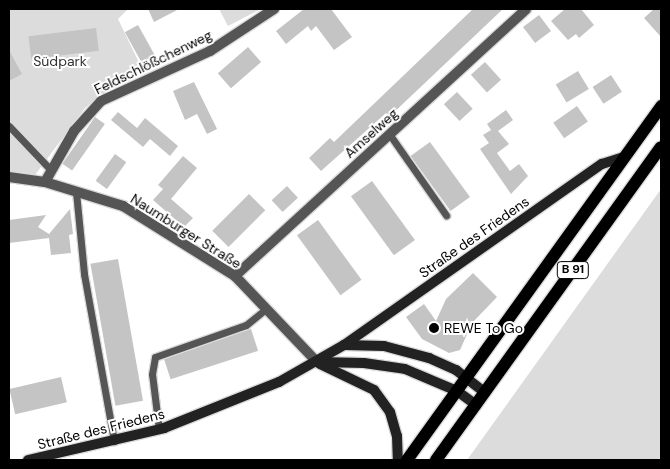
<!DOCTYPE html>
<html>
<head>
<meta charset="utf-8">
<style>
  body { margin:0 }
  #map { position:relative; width:670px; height:469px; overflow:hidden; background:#fff; font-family:"DM Sans",sans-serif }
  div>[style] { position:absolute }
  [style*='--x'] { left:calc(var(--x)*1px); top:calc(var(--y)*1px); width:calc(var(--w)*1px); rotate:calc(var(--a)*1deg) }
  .green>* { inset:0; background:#dcdcdc }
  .building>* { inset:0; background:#c4c4c4; transform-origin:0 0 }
  .roads { filter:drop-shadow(1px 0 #dbdbdb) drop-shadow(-1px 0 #dbdbdb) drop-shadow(0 1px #dbdbdb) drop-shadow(0 -1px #dbdbdb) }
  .lane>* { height:7px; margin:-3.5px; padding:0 3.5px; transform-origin:3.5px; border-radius:3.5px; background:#555 }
  .street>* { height:10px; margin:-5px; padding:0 5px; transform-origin:5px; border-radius:5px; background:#555 }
  .secondary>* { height:10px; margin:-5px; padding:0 5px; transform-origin:5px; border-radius:5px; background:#222 }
  .primary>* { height:12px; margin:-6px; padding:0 6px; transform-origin:6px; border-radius:6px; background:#000 }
  .dots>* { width:14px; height:14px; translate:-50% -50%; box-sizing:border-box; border:2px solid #fff; border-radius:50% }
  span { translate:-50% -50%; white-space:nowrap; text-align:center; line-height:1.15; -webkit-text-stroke:4px #fff; paint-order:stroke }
  .shield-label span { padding:1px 4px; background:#fff; border:1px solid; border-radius:4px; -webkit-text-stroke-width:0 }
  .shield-label { font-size:12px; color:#000; font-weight:700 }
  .park-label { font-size:14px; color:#333 }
  .street-label { font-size:14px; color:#000 }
  .poi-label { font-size:14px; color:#000 }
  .left { translate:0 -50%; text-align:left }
  .frame { position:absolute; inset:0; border:10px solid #000; pointer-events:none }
</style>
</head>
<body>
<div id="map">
  <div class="green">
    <i style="clip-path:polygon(9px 9px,128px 9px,118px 19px,144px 73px,102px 94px,85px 108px,35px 175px,9px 171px)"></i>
    <i style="clip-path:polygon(219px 9px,261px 9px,228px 26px)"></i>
    <i style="clip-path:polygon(661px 189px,661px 460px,467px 460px)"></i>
  </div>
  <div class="building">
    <i style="clip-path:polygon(148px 9px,179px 9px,154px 22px)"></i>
    <i style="clip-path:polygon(304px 9px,331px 9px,352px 37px,334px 50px,316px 26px,311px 31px,308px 26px,286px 44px,276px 31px)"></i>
    <i style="clip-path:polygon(473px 9px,503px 9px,390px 116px,386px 113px,321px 171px,309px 158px,330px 138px,334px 142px)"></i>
    <i style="clip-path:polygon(565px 9px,581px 9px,594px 25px,579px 38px,576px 34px,568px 40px,551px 21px)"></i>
    <i style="clip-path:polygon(654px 9px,661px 9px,661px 37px,644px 18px)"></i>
    <i style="left:539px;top:15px;width:20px;height:20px;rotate:53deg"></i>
    <i style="left:138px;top:25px;width:43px;height:15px;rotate:61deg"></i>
    <i style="left:96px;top:28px;width:23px;height:68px;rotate:83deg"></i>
    <i style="left:248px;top:47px;width:20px;height:40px;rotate:49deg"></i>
    <i style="clip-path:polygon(9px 50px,22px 74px,9px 81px)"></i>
    <i style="left:485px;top:62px;width:24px;height:19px;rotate:48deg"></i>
    <i style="left:578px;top:71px;width:21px;height:26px;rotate:59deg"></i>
    <i style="left:611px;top:75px;width:20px;height:22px;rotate:57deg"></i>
    <i style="clip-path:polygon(194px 82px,217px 129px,207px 134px,197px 114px,185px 120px,173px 91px)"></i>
    <i style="left:457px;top:92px;width:23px;height:18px;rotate:47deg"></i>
    <i style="left:577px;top:106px;width:19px;height:29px;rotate:55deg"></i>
    <i style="clip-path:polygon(506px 110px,513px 120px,498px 131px,509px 144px,497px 153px,510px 171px,519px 164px,528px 176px,511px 194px,480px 149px,489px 143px,483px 135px,491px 130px,487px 124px)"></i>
    <i style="clip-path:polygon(118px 112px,137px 128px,145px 118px,178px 146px,170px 156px,150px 139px,143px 147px,111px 120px)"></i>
    <i style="left:95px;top:117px;width:12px;height:57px;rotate:35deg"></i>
    <i style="left:430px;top:142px;width:68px;height:24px;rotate:54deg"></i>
    <i style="left:115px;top:154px;width:14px;height:33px;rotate:36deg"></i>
    <i style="clip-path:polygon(183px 156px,197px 168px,171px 199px,193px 218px,184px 227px,153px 200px,163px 189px,158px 185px)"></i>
    <i style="left:372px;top:181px;width:73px;height:26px;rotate:54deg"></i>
    <i style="left:287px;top:186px;width:16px;height:21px;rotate:47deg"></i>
    <i style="left:249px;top:194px;width:23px;height:52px;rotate:45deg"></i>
    <i style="clip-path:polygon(70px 209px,73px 234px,69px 235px,71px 253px,51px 255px,49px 238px,9px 243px,9px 220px,46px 215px,38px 227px,49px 234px)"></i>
    <i style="left:318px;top:220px;width:74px;height:26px;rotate:54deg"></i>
    <i style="left:118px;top:259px;width:144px;height:28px;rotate:80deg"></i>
    <i style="clip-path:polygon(473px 273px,497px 297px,472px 323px,460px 350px,449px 353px,422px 339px,406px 317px,424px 304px,436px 321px,446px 299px)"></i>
    <i style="left:251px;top:329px;width:23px;height:92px;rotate:72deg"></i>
    <i style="left:61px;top:377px;width:26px;height:53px;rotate:77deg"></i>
  </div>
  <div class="roads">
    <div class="lane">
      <i style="--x:9;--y:126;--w:59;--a:46.4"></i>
      <i style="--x:390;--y:135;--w:98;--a:55"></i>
      <i style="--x:76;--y:192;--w:82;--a:84.4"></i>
      <i style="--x:84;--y:274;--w:170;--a:79.8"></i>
      <i style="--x:159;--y:430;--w:56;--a:-97.1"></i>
      <i style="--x:152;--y:374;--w:17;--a:-80"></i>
      <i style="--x:155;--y:357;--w:96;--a:-19.4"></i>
      <i style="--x:246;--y:325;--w:26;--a:-39"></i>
    </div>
    <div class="street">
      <i style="--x:9;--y:177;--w:36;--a:8"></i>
      <i style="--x:45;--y:182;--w:82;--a:17.1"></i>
      <i style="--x:123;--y:206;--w:132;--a:32"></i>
      <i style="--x:235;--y:276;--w:119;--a:46.4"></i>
      <i style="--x:45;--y:182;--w:59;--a:-60.4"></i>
      <i style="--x:74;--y:131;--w:40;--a:-48"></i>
      <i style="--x:101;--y:101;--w:120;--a:-24.6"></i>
      <i style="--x:210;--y:51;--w:77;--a:-33.3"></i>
      <i style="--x:235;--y:276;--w:395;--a:-42.5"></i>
    </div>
    <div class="secondary">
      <i style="--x:344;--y:345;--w:40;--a:1.4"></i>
      <i style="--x:384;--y:346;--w:47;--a:14.9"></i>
      <i style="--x:429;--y:358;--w:30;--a:24"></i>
      <i style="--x:456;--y:370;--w:37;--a:38"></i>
      <i style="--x:318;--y:362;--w:46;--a:1.2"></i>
      <i style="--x:364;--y:363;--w:41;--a:8.3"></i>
      <i style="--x:405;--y:369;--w:56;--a:22.9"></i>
      <i style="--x:457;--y:391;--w:24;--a:36"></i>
      <i style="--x:320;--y:364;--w:60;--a:25.7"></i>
      <i style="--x:374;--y:390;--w:27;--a:54"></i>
      <i style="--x:390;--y:412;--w:25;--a:74"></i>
      <i style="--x:397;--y:436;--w:24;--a:88"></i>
      <i style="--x:28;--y:460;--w:140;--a:-13.2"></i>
      <i style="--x:164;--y:428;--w:124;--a:-21.8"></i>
      <i style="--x:279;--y:382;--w:75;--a:-29.6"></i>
      <i style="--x:344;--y:345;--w:315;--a:-35.1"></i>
      <i style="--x:602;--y:164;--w:23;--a:-18"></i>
    </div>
    <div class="primary">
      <i style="--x:407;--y:460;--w:436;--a:-54.3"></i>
      <i style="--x:436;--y:460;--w:385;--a:-54.3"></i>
    </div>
  </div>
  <div class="dots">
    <i style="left:434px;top:328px;background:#000"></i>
  </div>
  <div class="shield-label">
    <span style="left:573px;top:270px">B 91</span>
  </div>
  <div class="park-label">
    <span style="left:60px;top:61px">Südpark</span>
  </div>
  <div class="street-label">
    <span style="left:153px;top:62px;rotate:-26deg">Feldschlößchenweg</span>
    <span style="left:371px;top:133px;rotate:-42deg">Amselweg</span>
    <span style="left:186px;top:231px;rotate:32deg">Naumburger Straße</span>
    <span style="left:474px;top:237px;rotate:-35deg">Straße des Friedens</span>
    <span style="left:101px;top:429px;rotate:-14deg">Straße des Friedens</span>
  </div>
  <div class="poi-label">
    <span class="left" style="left:444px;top:328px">REWE To Go</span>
  </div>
  <div class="frame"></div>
</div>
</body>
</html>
